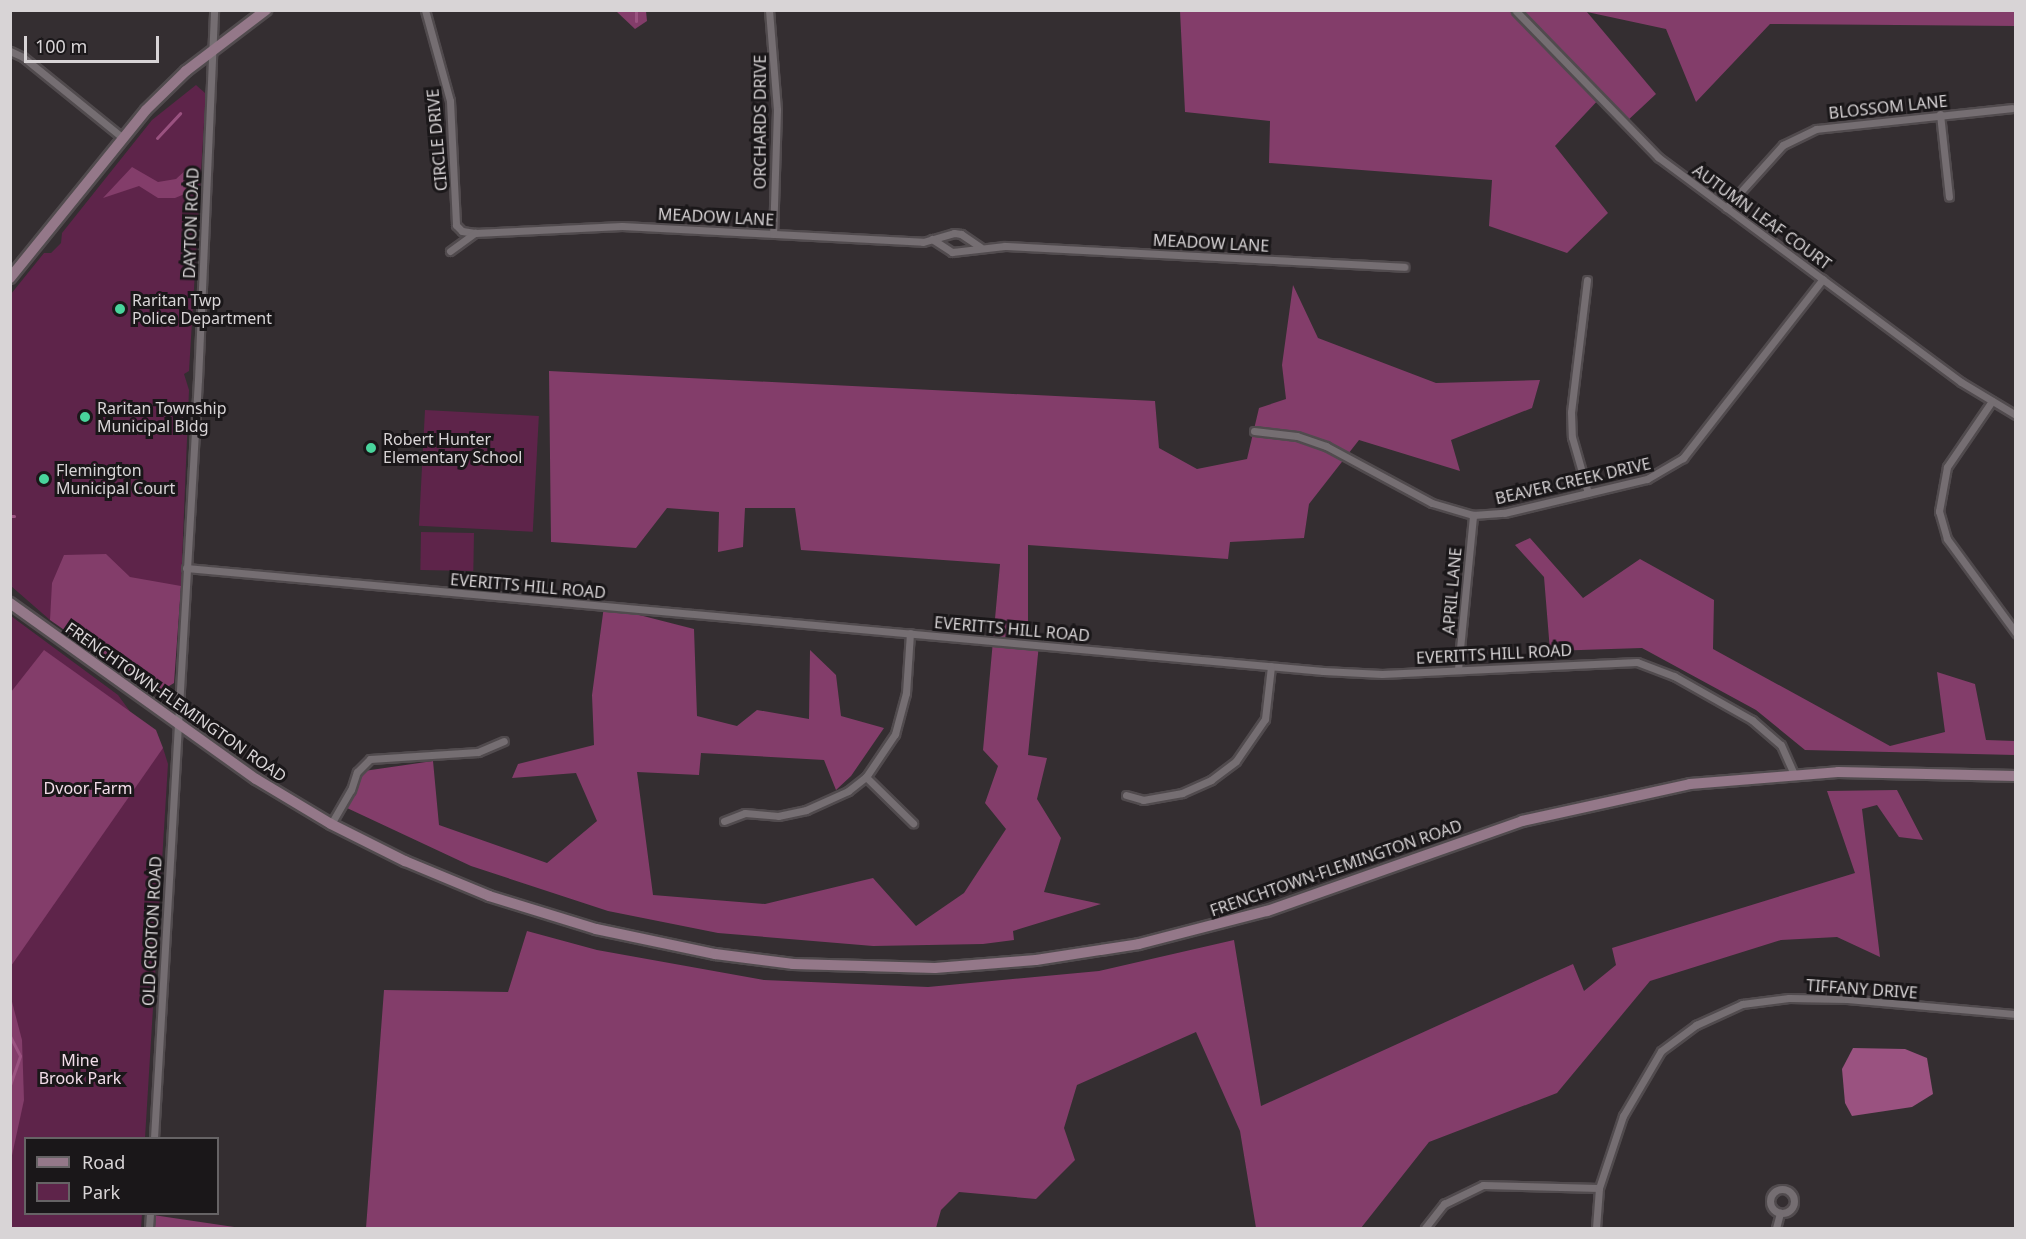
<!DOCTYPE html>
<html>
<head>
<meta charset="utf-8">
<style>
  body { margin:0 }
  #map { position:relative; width:2026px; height:1239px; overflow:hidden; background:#342e31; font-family:"Noto Sans",sans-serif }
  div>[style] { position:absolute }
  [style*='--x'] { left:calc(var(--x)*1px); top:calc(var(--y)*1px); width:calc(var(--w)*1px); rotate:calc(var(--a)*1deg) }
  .green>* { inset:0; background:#5e244a; transform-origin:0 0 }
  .forest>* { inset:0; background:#833d6a }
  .water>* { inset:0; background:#9a5280 }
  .stream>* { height:3px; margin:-1.5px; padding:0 1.5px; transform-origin:1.5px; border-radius:1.5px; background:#9a5280 }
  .roads { filter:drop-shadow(2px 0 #514b4e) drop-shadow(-2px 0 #514b4e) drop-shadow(0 2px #514b4e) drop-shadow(0 -2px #514b4e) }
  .street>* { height:7px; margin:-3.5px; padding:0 3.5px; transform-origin:3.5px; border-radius:3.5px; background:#756e72 }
  .street>.ring { margin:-3.5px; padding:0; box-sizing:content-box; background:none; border:7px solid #756e72; border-radius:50% }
  .secondary>* { height:10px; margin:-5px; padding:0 5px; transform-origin:5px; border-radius:5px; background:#947889 }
  .dots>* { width:16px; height:16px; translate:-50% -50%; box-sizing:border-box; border:3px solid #1a1719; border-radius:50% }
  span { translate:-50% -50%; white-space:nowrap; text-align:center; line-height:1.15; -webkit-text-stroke:6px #1a1719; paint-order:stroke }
  .street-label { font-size:16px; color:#d8d4d6 }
  .poi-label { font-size:16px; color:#d8d4d6 }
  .left { translate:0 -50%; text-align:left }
  .park-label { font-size:16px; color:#f2dde9 }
  .frame { position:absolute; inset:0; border:12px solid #d8d4d6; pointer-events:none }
  .legend { position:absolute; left:24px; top:1137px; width:195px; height:78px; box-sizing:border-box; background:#1a1719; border:2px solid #666365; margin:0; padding:8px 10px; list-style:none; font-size:18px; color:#d8d4d6 }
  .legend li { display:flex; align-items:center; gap:12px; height:30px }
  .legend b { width:30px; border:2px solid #666365 }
  .scale { position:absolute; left:24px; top:36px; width:135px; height:27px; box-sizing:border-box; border:3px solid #d8d4d6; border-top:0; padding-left:8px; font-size:18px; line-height:21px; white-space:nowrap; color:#d8d4d6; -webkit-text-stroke:4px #1a1719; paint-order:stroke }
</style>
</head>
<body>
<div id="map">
  <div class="green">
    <i style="clip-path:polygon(196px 85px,205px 93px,205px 106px,189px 371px,184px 374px,189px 390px,181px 586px,50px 620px,11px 586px,11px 294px,44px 253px,51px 253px,61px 243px,62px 233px,152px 120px)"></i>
    <i style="left:425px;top:410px;width:114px;height:116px;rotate:3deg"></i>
    <i style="left:421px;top:532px;width:53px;height:38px;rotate:1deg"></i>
    <i style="clip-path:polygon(11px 616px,118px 695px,158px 750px,163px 748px,168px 764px,145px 1138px,26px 1138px,26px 1214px,142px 1214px,141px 1228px,11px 1228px)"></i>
  </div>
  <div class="forest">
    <i style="clip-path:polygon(2015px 10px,2016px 26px,1770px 24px,1696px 102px,1666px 29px,1587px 12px,1656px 94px,1626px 122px,1601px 97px,1555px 146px,1608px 213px,1567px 253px,1489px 226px,1492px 180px,1269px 163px,1270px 121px,1185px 112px,1180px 11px)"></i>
    <i style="clip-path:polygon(616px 11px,646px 11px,647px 21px,635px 29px)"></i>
    <i style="clip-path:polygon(132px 167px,158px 182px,176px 179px,189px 167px,195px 172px,187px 193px,175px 198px,158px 198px,139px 186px,103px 198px)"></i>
    <i style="clip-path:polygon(1293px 285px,1318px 338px,1436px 383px,1540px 380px,1532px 408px,1451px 440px,1460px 471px,1359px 440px,1309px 504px,1304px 538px,1230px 542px,1228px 559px,1028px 545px,1028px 643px,1039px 644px,1028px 755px,1047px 758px,1037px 799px,1061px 838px,1044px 892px,1101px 904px,1013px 931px,1014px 940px,983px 944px,873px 946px,718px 933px,608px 911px,471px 866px,347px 808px,357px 772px,433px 761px,439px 825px,547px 863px,597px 821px,576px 773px,512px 778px,518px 764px,594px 745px,592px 695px,604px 606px,694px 629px,697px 716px,737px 726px,757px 710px,809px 719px,810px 650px,836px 675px,841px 716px,884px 728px,851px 776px,836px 790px,824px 760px,701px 753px,699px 775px,637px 772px,653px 895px,765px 904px,873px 878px,916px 926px,964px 893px,1006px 829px,985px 803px,998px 766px,983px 750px,1000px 564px,801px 550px,795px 508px,745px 508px,743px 547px,718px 552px,719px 512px,667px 508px,636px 548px,551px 542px,549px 371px,1155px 401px,1159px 448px,1197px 469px,1247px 459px,1259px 408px,1286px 399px,1282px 365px)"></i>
    <i style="clip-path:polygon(1530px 538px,1583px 598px,1640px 559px,1714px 600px,1713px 649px,1890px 746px,1945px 732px,1937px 672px,1975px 684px,1986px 740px,2015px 741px,2015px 755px,1805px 750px,1756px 710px,1642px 648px,1550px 651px,1544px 577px,1515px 545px)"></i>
    <i style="clip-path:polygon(106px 554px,130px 577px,181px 586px,174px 683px,156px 694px,50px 620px,52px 583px,64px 555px)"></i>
    <i style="clip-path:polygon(44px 650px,156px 730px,163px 748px,11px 966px,11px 692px)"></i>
    <i style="clip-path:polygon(1897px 790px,1923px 840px,1899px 837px,1877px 805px,1862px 809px,1880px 957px,1837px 937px,1781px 940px,1650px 981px,1557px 1093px,1429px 1142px,1361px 1228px,1256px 1228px,1240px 1131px,1196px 1032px,1077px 1085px,1064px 1128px,1075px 1160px,1036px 1199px,959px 1192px,941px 1210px,936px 1228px,366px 1228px,384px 990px,508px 992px,527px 931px,597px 950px,764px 980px,928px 987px,1099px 971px,1234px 940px,1261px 1106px,1573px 964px,1584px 991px,1616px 965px,1612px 948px,1855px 873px,1827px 791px)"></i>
    <i style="clip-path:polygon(11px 998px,22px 1040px,24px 1100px,11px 1160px)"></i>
    <i style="clip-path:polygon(153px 1215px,241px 1228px,153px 1228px)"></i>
  </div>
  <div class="water">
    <i style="clip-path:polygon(1853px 1048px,1905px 1049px,1927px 1058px,1933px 1094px,1912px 1107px,1852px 1116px,1845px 1103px,1842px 1069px)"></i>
  </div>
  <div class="stream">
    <i style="--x:636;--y:10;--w:11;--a:90"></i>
    <i style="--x:157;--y:138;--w:34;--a:-47"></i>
    <i style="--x:10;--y:516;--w:4;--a:0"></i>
    <i style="--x:10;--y:1036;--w:22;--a:63"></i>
    <i style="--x:20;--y:1056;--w:31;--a:109"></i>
  </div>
  <div class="roads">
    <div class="street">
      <i style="--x:425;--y:10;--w:94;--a:74.6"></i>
      <i style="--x:450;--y:101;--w:124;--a:87.2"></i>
      <i style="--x:456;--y:225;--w:8;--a:45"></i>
      <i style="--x:462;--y:231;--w:13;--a:9"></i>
      <i style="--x:475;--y:233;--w:147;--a:-2.7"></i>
      <i style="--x:622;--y:226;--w:301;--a:3"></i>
      <i style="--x:923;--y:242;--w:32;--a:-16"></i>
      <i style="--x:954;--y:233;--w:7;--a:8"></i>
      <i style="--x:961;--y:234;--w:23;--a:34"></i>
      <i style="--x:769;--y:10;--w:100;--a:85.4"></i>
      <i style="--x:777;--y:110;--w:124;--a:91.8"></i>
      <i style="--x:1516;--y:11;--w:204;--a:45.8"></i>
      <i style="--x:1658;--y:157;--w:377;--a:36.6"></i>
      <i style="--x:1961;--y:382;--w:64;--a:31"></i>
      <i style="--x:10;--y:51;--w:14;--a:25"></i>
      <i style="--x:23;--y:57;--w:129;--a:39"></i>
      <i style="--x:1940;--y:114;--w:83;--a:83.8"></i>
      <i style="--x:1726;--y:208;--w:85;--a:-47.9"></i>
      <i style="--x:1783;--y:145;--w:37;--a:-26"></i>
      <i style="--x:1816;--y:129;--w:197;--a:-6.1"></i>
      <i style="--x:932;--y:239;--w:24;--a:33"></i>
      <i style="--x:952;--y:252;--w:53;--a:-6.5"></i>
      <i style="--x:1005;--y:246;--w:400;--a:3"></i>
      <i style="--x:450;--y:251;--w:31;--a:-36"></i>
      <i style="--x:1587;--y:280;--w:133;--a:96.9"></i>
      <i style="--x:1571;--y:412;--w:25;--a:88"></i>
      <i style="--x:1572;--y:437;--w:58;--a:74.1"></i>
      <i style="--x:1992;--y:401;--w:80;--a:124.3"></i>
      <i style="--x:1947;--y:467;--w:45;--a:100.3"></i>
      <i style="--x:1939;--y:511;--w:29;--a:74"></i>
      <i style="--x:1947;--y:539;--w:117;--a:53.7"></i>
      <i style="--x:1254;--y:431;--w:43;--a:6.6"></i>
      <i style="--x:1297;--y:436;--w:31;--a:19"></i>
      <i style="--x:1326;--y:446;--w:120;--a:28.3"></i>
      <i style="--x:1432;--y:503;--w:43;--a:16.3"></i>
      <i style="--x:1473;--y:515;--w:31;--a:-4"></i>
      <i style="--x:1504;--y:513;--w:147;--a:-13.4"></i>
      <i style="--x:1647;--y:479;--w:42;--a:-30.3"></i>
      <i style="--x:1683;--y:458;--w:227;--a:-52"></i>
      <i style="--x:186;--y:568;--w:1142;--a:5.18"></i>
      <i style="--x:1323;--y:671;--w:59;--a:2.9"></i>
      <i style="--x:1382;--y:674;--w:255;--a:-2.7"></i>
      <i style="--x:1637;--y:662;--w:40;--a:21"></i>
      <i style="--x:1674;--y:676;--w:90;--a:29.4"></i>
      <i style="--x:1752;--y:720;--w:38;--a:41"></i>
      <i style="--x:1781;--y:745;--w:32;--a:66"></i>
      <i style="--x:1458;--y:669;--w:155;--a:-84.4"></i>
      <i style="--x:866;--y:777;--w:66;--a:44.4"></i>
      <i style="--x:1126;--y:795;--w:18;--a:16"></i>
      <i style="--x:1143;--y:800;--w:40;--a:-10"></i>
      <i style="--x:1182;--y:793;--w:32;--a:-24"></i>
      <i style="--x:1211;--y:780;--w:31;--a:-37"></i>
      <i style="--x:1236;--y:761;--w:51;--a:-55.4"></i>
      <i style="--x:1265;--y:719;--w:53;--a:-83.5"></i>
      <i style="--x:724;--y:821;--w:22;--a:-21"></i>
      <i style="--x:745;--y:813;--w:33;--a:5"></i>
      <i style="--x:778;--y:816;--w:29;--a:-12"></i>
      <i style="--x:806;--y:810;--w:46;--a:-24.3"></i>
      <i style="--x:848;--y:791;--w:23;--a:-38"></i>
      <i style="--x:866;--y:777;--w:52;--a:-56"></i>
      <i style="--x:895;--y:734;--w:42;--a:-75"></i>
      <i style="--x:906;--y:693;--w:60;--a:-86.2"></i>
      <i style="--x:331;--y:824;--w:39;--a:-60"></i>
      <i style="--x:351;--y:790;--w:19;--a:-72"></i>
      <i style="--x:357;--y:772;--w:18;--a:-45"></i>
      <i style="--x:370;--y:759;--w:108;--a:-3.7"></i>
      <i style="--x:478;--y:752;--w:28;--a:-23"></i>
      <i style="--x:154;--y:1138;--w:759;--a:-86.68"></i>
      <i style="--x:198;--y:380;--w:370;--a:-87.5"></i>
      <i class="ring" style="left:1770px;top:1189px;width:17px;height:17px"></i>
      <i style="--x:149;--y:1228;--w:14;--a:-86"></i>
      <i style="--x:1425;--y:1228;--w:31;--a:-52"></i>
      <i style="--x:1444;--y:1204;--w:43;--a:-26"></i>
      <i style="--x:1483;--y:1185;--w:116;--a:1.5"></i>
      <i style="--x:1596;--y:1228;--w:40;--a:-85.7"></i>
      <i style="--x:1599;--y:1188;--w:76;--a:-71.6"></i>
      <i style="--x:1623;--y:1116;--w:75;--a:-59.7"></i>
      <i style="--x:1661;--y:1051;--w:44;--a:-36.6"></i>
      <i style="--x:1696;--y:1025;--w:51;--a:-24.5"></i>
      <i style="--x:1742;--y:1004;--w:47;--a:-7.3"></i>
      <i style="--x:1789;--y:998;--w:58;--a:1"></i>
      <i style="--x:1847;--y:999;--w:170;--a:5.1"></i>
      <i style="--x:1776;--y:1228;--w:16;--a:-75"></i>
    </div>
    <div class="secondary">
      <i style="--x:10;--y:278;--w:216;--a:-51"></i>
      <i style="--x:146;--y:110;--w:56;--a:-44.3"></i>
      <i style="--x:186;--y:71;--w:101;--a:-37.3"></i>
      <i style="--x:10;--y:603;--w:302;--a:35.6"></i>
      <i style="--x:256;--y:779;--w:87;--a:31"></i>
      <i style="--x:331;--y:824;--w:83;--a:26.6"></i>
      <i style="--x:405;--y:861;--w:91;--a:22.6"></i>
      <i style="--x:489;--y:896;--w:112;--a:17.1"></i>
      <i style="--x:596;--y:929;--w:122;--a:11.9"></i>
      <i style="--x:715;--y:954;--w:79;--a:7.3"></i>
      <i style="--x:793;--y:964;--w:142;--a:1.6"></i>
      <i style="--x:935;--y:968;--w:101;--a:-4.5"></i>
      <i style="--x:1036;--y:960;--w:104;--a:-8.8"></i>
      <i style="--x:1139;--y:944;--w:132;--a:-14.5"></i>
      <i style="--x:1267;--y:911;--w:270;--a:-19.4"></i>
      <i style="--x:1522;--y:821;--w:172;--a:-12.4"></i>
      <i style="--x:1690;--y:784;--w:148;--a:-4.6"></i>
      <i style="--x:1838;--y:772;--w:178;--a:1.3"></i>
    </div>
  </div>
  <div class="dots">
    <i style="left:120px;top:309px;background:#49d49c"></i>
    <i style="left:85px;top:417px;background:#49d49c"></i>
    <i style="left:371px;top:448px;background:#49d49c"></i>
    <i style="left:44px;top:479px;background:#49d49c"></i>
  </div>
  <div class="street-label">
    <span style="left:1888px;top:107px;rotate:-6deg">BLOSSOM LANE</span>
    <span style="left:760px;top:122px;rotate:-90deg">ORCHARDS DRIVE</span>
    <span style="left:437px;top:140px;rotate:-95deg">CIRCLE DRIVE</span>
    <span style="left:716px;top:217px;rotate:3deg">MEADOW LANE</span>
    <span style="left:1762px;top:217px;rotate:36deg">AUTUMN LEAF COURT</span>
    <span style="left:191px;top:223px;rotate:-88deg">DAYTON ROAD</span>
    <span style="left:1211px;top:243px;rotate:3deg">MEADOW LANE</span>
    <span style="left:1573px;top:481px;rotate:-13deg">BEAVER CREEK DRIVE</span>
    <span style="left:528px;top:586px;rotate:5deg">EVERITTS HILL ROAD</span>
    <span style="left:1452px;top:591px;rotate:-85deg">APRIL LANE</span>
    <span style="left:1012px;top:629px;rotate:5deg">EVERITTS HILL ROAD</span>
    <span style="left:1494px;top:654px;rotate:-3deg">EVERITTS HILL ROAD</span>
    <span style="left:176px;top:702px;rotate:35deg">FRENCHTOWN-FLEMINGTON ROAD</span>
    <span style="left:1336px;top:868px;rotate:-19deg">FRENCHTOWN-FLEMINGTON ROAD</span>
    <span style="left:152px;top:931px;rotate:-87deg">OLD CROTON ROAD</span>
    <span style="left:1862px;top:989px;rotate:4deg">TIFFANY DRIVE</span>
  </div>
  <div class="poi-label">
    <span class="left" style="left:132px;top:309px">Raritan Twp<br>Police Department</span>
    <span class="left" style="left:97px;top:417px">Raritan Township<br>Municipal Bldg</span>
    <span class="left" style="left:383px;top:448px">Robert Hunter<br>Elementary School</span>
    <span class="left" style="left:56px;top:479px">Flemington<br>Municipal Court</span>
  </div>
  <div class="park-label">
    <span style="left:88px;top:788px">Dvoor Farm</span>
    <span style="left:80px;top:1069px">Mine<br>Brook Park</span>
  </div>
  <div class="frame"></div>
  <ul class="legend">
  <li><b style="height:8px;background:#947889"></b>Road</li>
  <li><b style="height:16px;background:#5e244a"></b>Park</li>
  </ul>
  <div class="scale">100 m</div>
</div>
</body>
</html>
